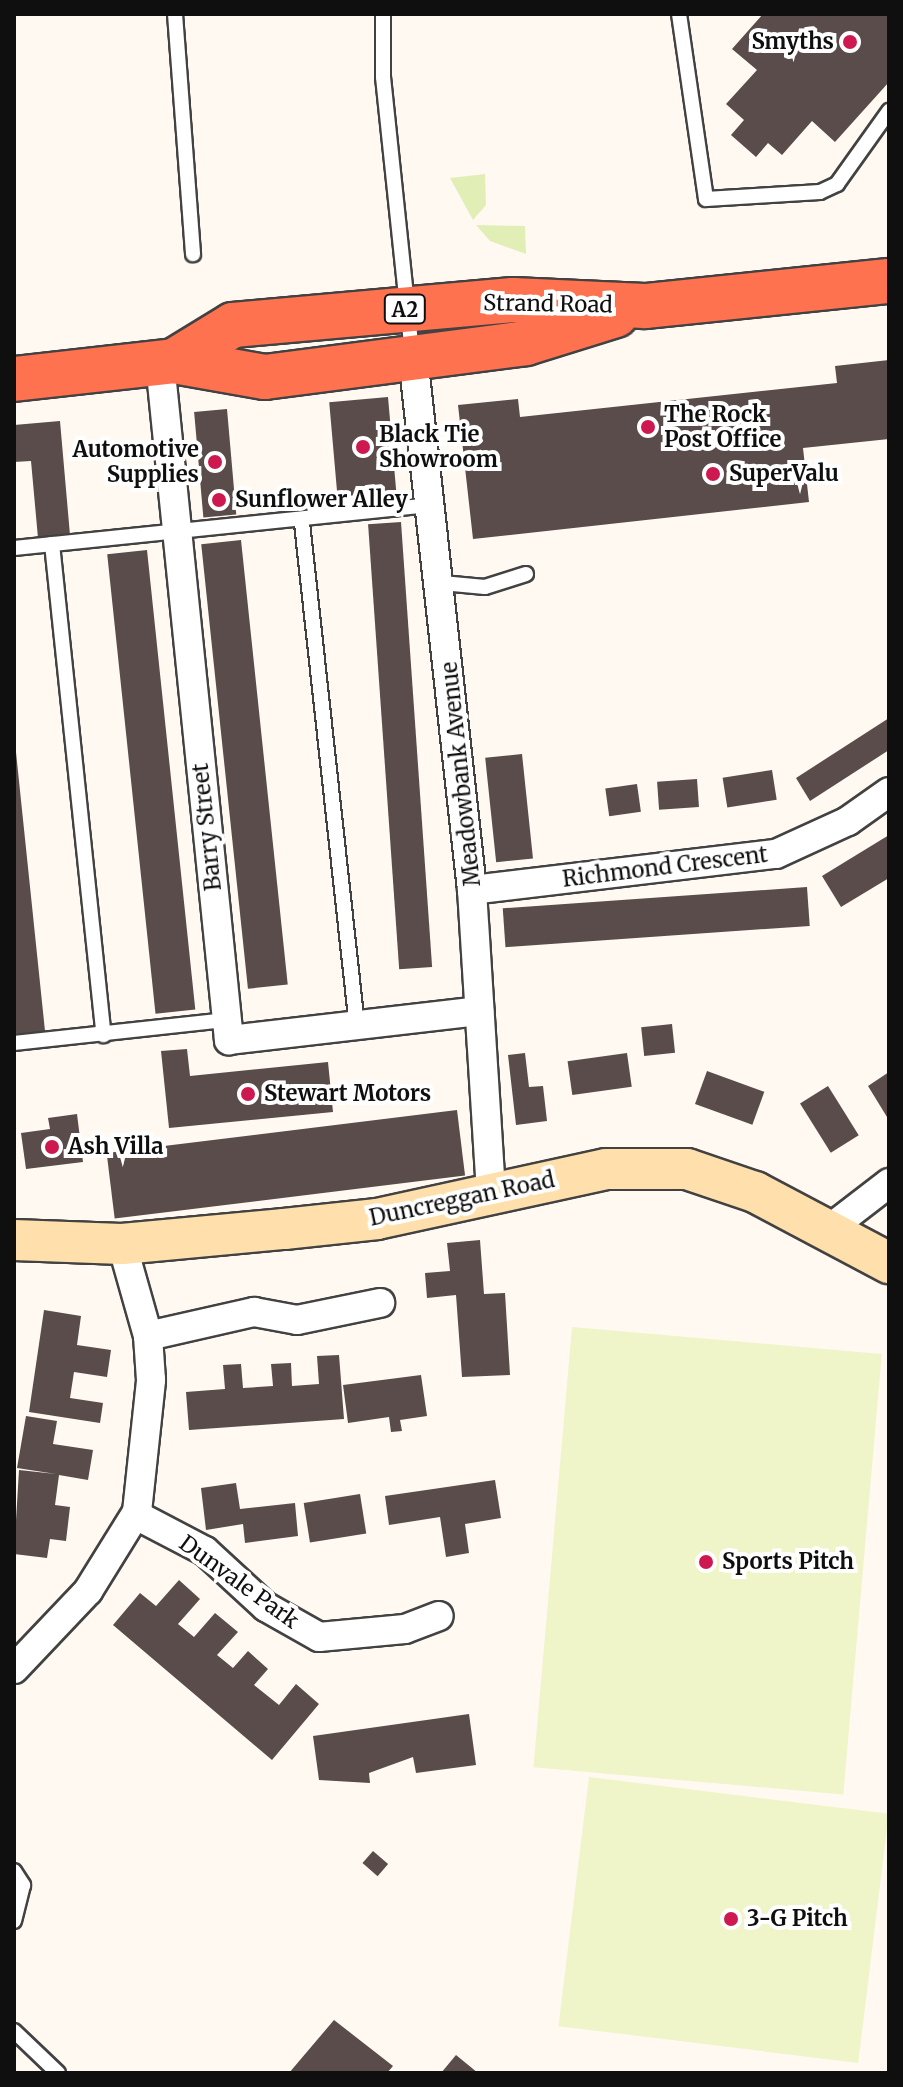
<!DOCTYPE html>
<html>
<head>
<meta charset="utf-8">
<style>
  body { margin:0 }
  #map { position:relative; width:903px; height:2087px; overflow:hidden; background:#fff9f1; font-family:Merriweather,serif }
  div>[style] { position:absolute }
  [style*='--x'] { left:calc(var(--x)*1px); top:calc(var(--y)*1px); width:calc(var(--w)*1px); rotate:calc(var(--a)*1deg) }
  .green>* { inset:0; background:#e1eeb6 }
  .pitch>* { inset:0; background:#f0f4c9; transform-origin:0 0 }
  .building>* { inset:0; background:#594c4a; transform-origin:0 0 }
  .roads { filter:drop-shadow(2px 0 #424242) drop-shadow(-2px 0 #424242) drop-shadow(0 2px #424242) drop-shadow(0 -2px #424242) }
  .lane>* { height:14px; margin:-7px; padding:0 7px; transform-origin:7px; border-radius:7px; background:#fff }
  .street>* { height:28px; margin:-14px; padding:0 14px; transform-origin:14px; border-radius:14px; background:#fff }
  .secondary>* { height:40px; margin:-20px; padding:0 20px; transform-origin:20px; border-radius:20px; background:#ffe0ac }
  .highway>* { height:44px; margin:-22px; padding:0 22px; transform-origin:22px; border-radius:22px; background:#ff724f }
  .dots>* { width:22px; height:22px; translate:-50% -50%; box-sizing:border-box; border:4px solid #fff; border-radius:50% }
  span { translate:-50% -50%; white-space:nowrap; text-align:center; line-height:1.15; -webkit-text-stroke:8px #fff; paint-order:stroke }
  .shield-label span { padding:2px 6px; background:#fff; border:2px solid; border-radius:6px; -webkit-text-stroke-width:0 }
  .shield-label { font-size:20px; color:#0f0f0f; font-weight:700 }
  .poi-label { font-size:22px; color:#0f0f0f; font-weight:700 }
  .right { translate:-100% -50%; text-align:right }
  .left { translate:0 -50%; text-align:left }
  .street-label { font-size:22px; color:#0f0f0f }
  .frame { position:absolute; inset:0; border:16px solid #0f0f0f; pointer-events:none }
</style>
</head>
<body>
<div id="map">
  <div class="green">
    <i style="clip-path:polygon(485px 174px,486px 205px,473px 220px,450px 178px)"></i>
    <i style="clip-path:polygon(476px 225px,525px 226px,526px 254px,490px 241px)"></i>
  </div>
  <div class="pitch">
    <i style="left:572px;top:1327px;width:311px;height:442px;rotate:5deg"></i>
    <i style="left:589px;top:1777px;width:302px;height:251px;rotate:7deg"></i>
  </div>
  <div class="building">
    <i style="clip-path:polygon(763px 14px,889px 14px,889px 82px,835px 142px,812px 121px,782px 155px,768px 143px,756px 157px,731px 135px,744px 120px,726px 104px,757px 70px,732px 49px)"></i>
    <i style="clip-path:polygon(889px 360px,889px 439px,803px 448px,809px 502px,473px 539px,458px 405px,518px 399px,520px 417px,837px 383px,835px 366px)"></i>
    <i style="left:388px;top:397px;width:95px;height:59px;rotate:85deg"></i>
    <i style="left:227px;top:409px;width:106px;height:33px;rotate:85deg"></i>
    <i style="clip-path:polygon(60px 421px,70px 535px,38px 538px,31px 461px,14px 462px,14px 425px)"></i>
    <i style="left:401px;top:522px;width:446px;height:33px;rotate:86deg"></i>
    <i style="left:241px;top:540px;width:447px;height:40px;rotate:84deg"></i>
    <i style="left:147px;top:550px;width:462px;height:40px;rotate:84deg"></i>
    <i style="clip-path:polygon(889px 718px,889px 750px,810px 801px,796px 778px)"></i>
    <i style="clip-path:polygon(14px 733px,45px 1031px,14px 1034px)"></i>
    <i style="left:522px;top:754px;width:105px;height:37px;rotate:84deg"></i>
    <i style="left:772px;top:770px;width:30px;height:50px;rotate:81deg"></i>
    <i style="left:697px;top:779px;width:28px;height:40px;rotate:86deg"></i>
    <i style="left:637px;top:784px;width:28px;height:32px;rotate:82deg"></i>
    <i style="clip-path:polygon(889px 835px,889px 878px,841px 907px,822px 876px)"></i>
    <i style="left:807px;top:887px;width:39px;height:305px;rotate:86deg"></i>
    <i style="left:672px;top:1024px;width:29px;height:31px;rotate:84deg"></i>
    <i style="clip-path:polygon(187px 1049px,190px 1076px,328px 1062px,333px 1112px,169px 1128px,161px 1051px)"></i>
    <i style="clip-path:polygon(525px 1053px,529px 1087px,543px 1086px,547px 1121px,516px 1125px,508px 1055px)"></i>
    <i style="left:627px;top:1053px;width:34px;height:60px;rotate:82deg"></i>
    <i style="left:707px;top:1071px;width:61px;height:35px;rotate:20deg"></i>
    <i style="clip-path:polygon(889px 1072px,889px 1116px,887px 1117px,868px 1086px)"></i>
    <i style="left:828px;top:1086px;width:58px;height:33px;rotate:58deg"></i>
    <i style="left:457px;top:1110px;width:66px;height:353px;rotate:83deg"></i>
    <i style="clip-path:polygon(77px 1114px,83px 1162px,26px 1169px,21px 1133px,50px 1129px,48px 1118px)"></i>
    <i style="clip-path:polygon(480px 1240px,484px 1294px,505px 1293px,510px 1375px,462px 1377px,456px 1295px,427px 1298px,425px 1273px,450px 1271px,447px 1243px)"></i>
    <i style="clip-path:polygon(44px 1310px,81px 1316px,77px 1345px,111px 1350px,107px 1377px,74px 1372px,70px 1398px,103px 1403px,100px 1423px,29px 1412px)"></i>
    <i style="clip-path:polygon(339px 1355px,344px 1419px,189px 1430px,186px 1392px,225px 1389px,223px 1365px,241px 1364px,243px 1388px,273px 1386px,271px 1364px,291px 1363px,292px 1386px,319px 1384px,317px 1356px)"></i>
    <i style="clip-path:polygon(421px 1375px,427px 1416px,400px 1420px,402px 1431px,391px 1432px,389px 1417px,348px 1423px,343px 1385px)"></i>
    <i style="clip-path:polygon(26px 1416px,57px 1421px,53px 1444px,93px 1450px,88px 1480px,59px 1475px,55px 1505px,70px 1507px,66px 1541px,50px 1539px,47px 1558px,14px 1554px,19px 1470px,56px 1474px,17px 1468px)"></i>
    <i style="clip-path:polygon(495px 1480px,501px 1518px,465px 1524px,469px 1553px,446px 1557px,440px 1517px,389px 1525px,385px 1496px)"></i>
    <i style="clip-path:polygon(236px 1483px,240px 1509px,295px 1503px,298px 1536px,245px 1543px,243px 1524px,206px 1530px,201px 1488px)"></i>
    <i style="left:360px;top:1494px;width:40px;height:57px;rotate:81deg"></i>
    <i style="clip-path:polygon(179px 1580px,200px 1599px,178px 1624px,194px 1637px,215px 1613px,238px 1632px,217px 1655px,233px 1668px,248px 1651px,268px 1669px,254px 1685px,279px 1705px,296px 1684px,319px 1704px,272px 1760px,113px 1625px,140px 1593px,156px 1606px)"></i>
    <i style="clip-path:polygon(469px 1714px,476px 1765px,416px 1773px,413px 1757px,369px 1773px,370px 1783px,319px 1780px,313px 1736px)"></i>
    <i style="left:373px;top:1851px;width:20px;height:16px;rotate:41deg"></i>
    <i style="clip-path:polygon(334px 2020px,393px 2066px,387px 2073px,289px 2073px)"></i>
    <i style="clip-path:polygon(456px 2055px,478px 2073px,441px 2073px)"></i>
  </div>
  <div class="roads">
    <div class="lane">
      <i style="--x:175;--y:14;--w:241;--a:85.7"></i>
      <i style="--x:383;--y:14;--w:63;--a:90"></i>
      <i style="--x:383;--y:77;--w:277;--a:84"></i>
      <i style="--x:679;--y:14;--w:187;--a:81.7"></i>
      <i style="--x:706;--y:199;--w:114;--a:-3.5"></i>
      <i style="--x:820;--y:192;--w:19;--a:-25"></i>
      <i style="--x:837;--y:184;--w:90;--a:-54.5"></i>
      <i style="--x:302;--y:523;--w:506;--a:83.76"></i>
      <i style="--x:52;--y:544;--w:494;--a:84"></i>
      <i style="--x:14;--y:548;--w:420;--a:-5.9"></i>
      <i style="--x:442;--y:583;--w:43;--a:5.3"></i>
      <i style="--x:485;--y:587;--w:43;--a:-17.6"></i>
      <i style="--x:14;--y:1043;--w:214;--a:-6.2"></i>
      <i style="--x:14;--y:1871;--w:17;--a:57"></i>
      <i style="--x:23;--y:1885;--w:37;--a:104"></i>
      <i style="--x:14;--y:2031;--w:61;--a:43.7"></i>
    </div>
    <div class="street">
      <i style="--x:413;--y:357;--w:536;--a:83.68"></i>
      <i style="--x:472;--y:890;--w:303;--a:86.4"></i>
      <i style="--x:160;--y:363;--w:681;--a:84.18"></i>
      <i style="--x:229;--y:1040;--w:252;--a:-6.6"></i>
      <i style="--x:472;--y:890;--w:306;--a:-6.8"></i>
      <i style="--x:776;--y:854;--w:79;--a:-24.6"></i>
      <i style="--x:848;--y:821;--w:50;--a:-35.3"></i>
      <i style="--x:828;--y:1230;--w:77;--a:-37.6"></i>
      <i style="--x:148;--y:1336;--w:109;--a:-12.8"></i>
      <i style="--x:254;--y:1312;--w:44;--a:10.5"></i>
      <i style="--x:297;--y:1320;--w:85;--a:-11.6"></i>
      <i style="--x:136;--y:1515;--w:78;--a:27.6"></i>
      <i style="--x:205;--y:1551;--w:83;--a:42.6"></i>
      <i style="--x:266;--y:1607;--w:61;--a:29.5"></i>
      <i style="--x:319;--y:1637;--w:86;--a:-5.3"></i>
      <i style="--x:405;--y:1629;--w:36;--a:-21"></i>
      <i style="--x:14;--y:1669;--w:108;--a:-46.5"></i>
      <i style="--x:88;--y:1591;--w:93;--a:-58.2"></i>
      <i style="--x:137;--y:1512;--w:133;--a:-83.9"></i>
      <i style="--x:151;--y:1380;--w:44;--a:-93.9"></i>
      <i style="--x:148;--y:1336;--w:96;--a:-105.8"></i>
    </div>
    <div class="secondary">
      <i style="--x:14;--y:1240;--w:108;--a:2.1"></i>
      <i style="--x:122;--y:1244;--w:163;--a:-5.3"></i>
      <i style="--x:284;--y:1229;--w:94;--a:-6.1"></i>
      <i style="--x:377;--y:1219;--w:234;--a:-12.3"></i>
      <i style="--x:606;--y:1169;--w:81;--a:0"></i>
      <i style="--x:687;--y:1169;--w:72;--a:18.7"></i>
      <i style="--x:755;--y:1192;--w:152;--a:27.9"></i>
    </div>
    <div class="highway">
      <i style="--x:174;--y:361;--w:69;--a:-31.4"></i>
      <i style="--x:233;--y:325;--w:281;--a:-5.1"></i>
      <i style="--x:513;--y:300;--w:132;--a:2.6"></i>
      <i style="--x:645;--y:306;--w:245;--a:-5.9"></i>
      <i style="--x:14;--y:379;--w:161;--a:-6.4"></i>
      <i style="--x:174;--y:361;--w:92;--a:10"></i>
      <i style="--x:265;--y:377;--w:263;--a:-7.4"></i>
      <i style="--x:526;--y:343;--w:94;--a:-17.3"></i>
    </div>
  </div>
  <div class="dots">
    <i style="left:850px;top:42px;background:#cd1950"></i>
    <i style="left:648px;top:427px;background:#cd1950"></i>
    <i style="left:363px;top:447px;background:#cd1950"></i>
    <i style="left:215px;top:462px;background:#cd1950"></i>
    <i style="left:713px;top:474px;background:#cd1950"></i>
    <i style="left:219px;top:500px;background:#cd1950"></i>
    <i style="left:248px;top:1094px;background:#cd1950"></i>
    <i style="left:52px;top:1147px;background:#cd1950"></i>
    <i style="left:706px;top:1562px;background:#cd1950"></i>
    <i style="left:731px;top:1919px;background:#cd1950"></i>
  </div>
  <div class="shield-label">
    <span style="left:405px;top:309px">A2</span>
  </div>
  <div class="poi-label">
    <span class="right" style="left:834px;top:42px">Smyths</span>
    <span class="left" style="left:664px;top:427px">The Rock<br>Post Office</span>
    <span class="left" style="left:379px;top:447px">Black Tie<br>Showroom</span>
    <span class="right" style="left:199px;top:462px">Automotive<br>Supplies</span>
    <span class="left" style="left:729px;top:474px">SuperValu</span>
    <span class="left" style="left:235px;top:500px">Sunflower Alley</span>
    <span class="left" style="left:264px;top:1094px">Stewart Motors</span>
    <span class="left" style="left:68px;top:1147px">Ash Villa</span>
    <span class="left" style="left:722px;top:1562px">Sports Pitch</span>
    <span class="left" style="left:747px;top:1919px">3-G Pitch</span>
  </div>
  <div class="street-label">
    <span style="left:548px;top:304px;rotate:1deg">Strand Road</span>
    <span style="left:461px;top:774px;rotate:-96deg">Meadowbank Avenue</span>
    <span style="left:207px;top:827px;rotate:-96deg">Barry Street</span>
    <span style="left:665px;top:867px;rotate:-7deg">Richmond Crescent</span>
    <span style="left:462px;top:1199px;rotate:-12deg">Duncreggan Road</span>
    <span style="left:239px;top:1582px;rotate:36deg">Dunvale Park</span>
  </div>
  <div class="frame"></div>
</div>
</body>
</html>
